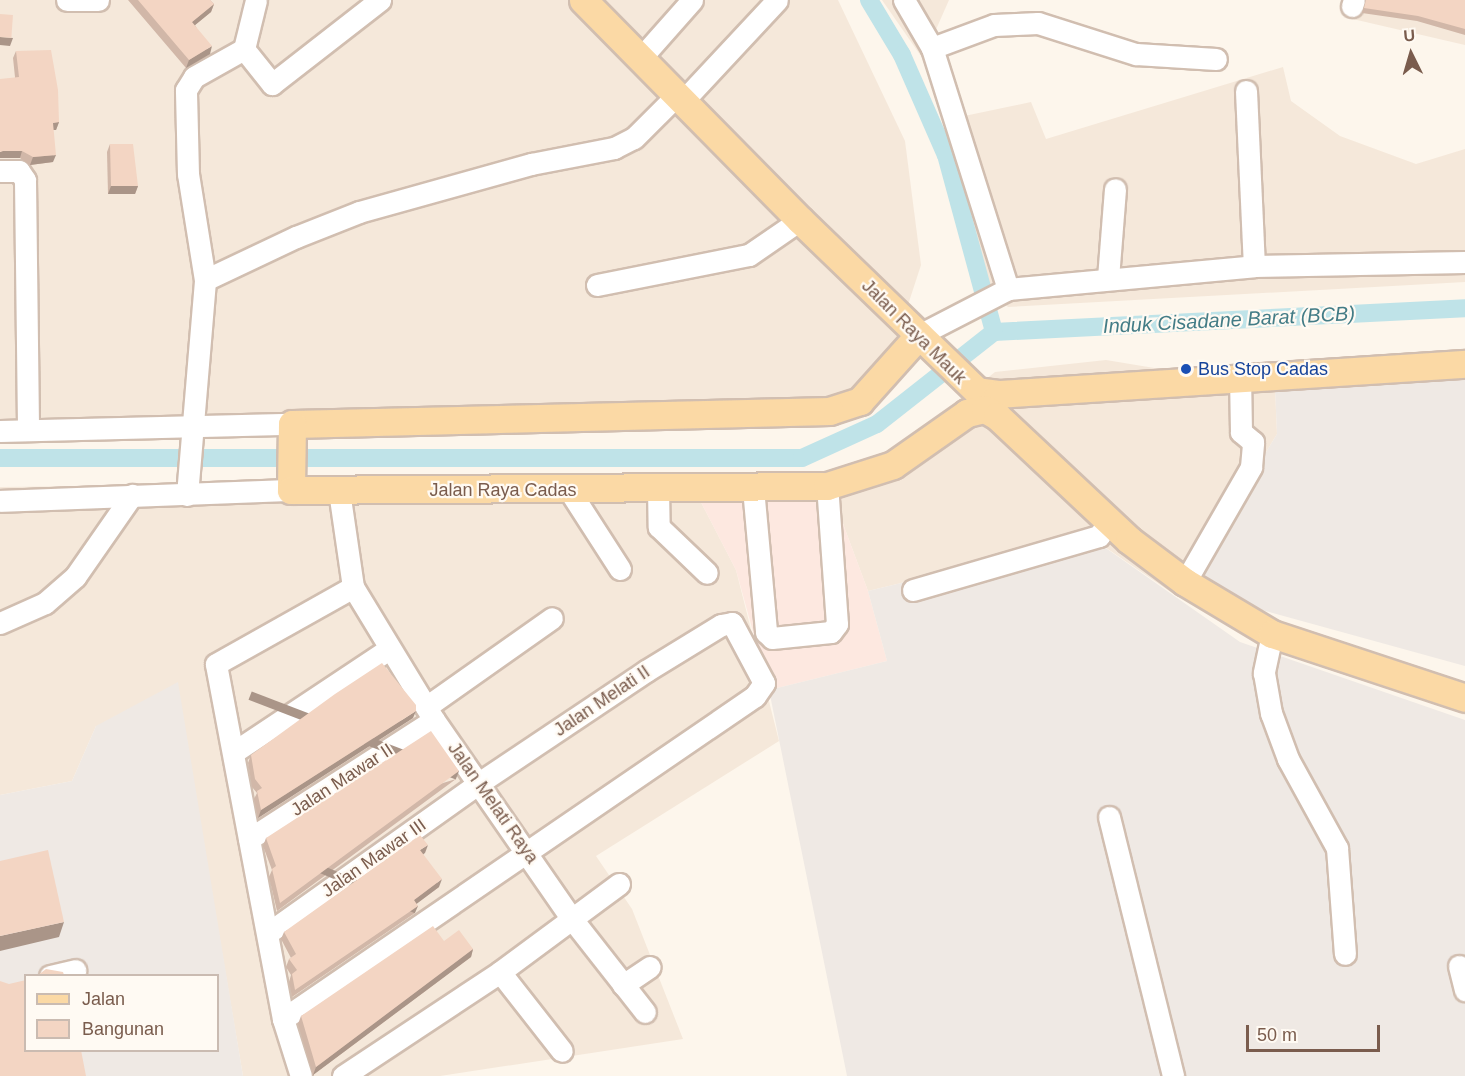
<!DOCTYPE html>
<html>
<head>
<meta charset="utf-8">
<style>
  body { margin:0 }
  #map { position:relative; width:1465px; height:1076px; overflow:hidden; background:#fdf6ec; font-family:Arial,sans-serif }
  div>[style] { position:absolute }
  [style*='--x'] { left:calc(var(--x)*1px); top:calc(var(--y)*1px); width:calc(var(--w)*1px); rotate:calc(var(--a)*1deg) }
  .residential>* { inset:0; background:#f5e8da }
  .commercial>* { inset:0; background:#fde8e0 }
  .industrial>* { inset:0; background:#efe9e4 }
  .canal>* { height:18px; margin:-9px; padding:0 9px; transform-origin:9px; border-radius:9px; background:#bfe3e8 }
  .roads { filter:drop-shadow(2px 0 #d1beb0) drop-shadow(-2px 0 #d1beb0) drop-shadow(0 2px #d1beb0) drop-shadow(0 -2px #d1beb0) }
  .minor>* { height:21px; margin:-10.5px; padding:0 10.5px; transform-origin:10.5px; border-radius:10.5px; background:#fff }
  .major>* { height:27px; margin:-13.5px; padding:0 13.5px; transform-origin:13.5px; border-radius:13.5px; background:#fbd9a5 }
  .wall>* { inset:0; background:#d1b7a8 }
  .shaded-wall>* { inset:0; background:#aa9588; transform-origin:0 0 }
  .building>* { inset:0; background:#f3d5c3; transform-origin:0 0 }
  .dots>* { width:16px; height:16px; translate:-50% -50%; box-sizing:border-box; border:3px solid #fffaf3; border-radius:50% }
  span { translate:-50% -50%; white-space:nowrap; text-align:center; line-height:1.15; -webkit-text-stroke:4.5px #fffaf3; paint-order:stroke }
  .street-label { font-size:18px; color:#7a5c4d }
  .transit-label { font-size:18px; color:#164399 }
  .left { translate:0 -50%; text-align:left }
  .water-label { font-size:20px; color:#437c86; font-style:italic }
  .legend { position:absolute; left:24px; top:974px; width:195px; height:78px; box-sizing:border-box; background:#fffaf3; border:2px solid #cabbb1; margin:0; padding:8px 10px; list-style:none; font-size:18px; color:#7a5c4d }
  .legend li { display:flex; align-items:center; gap:12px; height:30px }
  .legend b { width:30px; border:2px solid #cabbb1 }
  .north { position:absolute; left:1381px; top:24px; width:60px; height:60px; -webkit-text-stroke:4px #fffaf3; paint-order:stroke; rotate:355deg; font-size:16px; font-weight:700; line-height:24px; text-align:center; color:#7a5c4d }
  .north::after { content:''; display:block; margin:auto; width:21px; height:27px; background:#7a5c4d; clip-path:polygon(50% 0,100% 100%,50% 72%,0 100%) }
  .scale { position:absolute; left:1246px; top:1025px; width:134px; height:27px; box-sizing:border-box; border:3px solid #7a5c4d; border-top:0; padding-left:8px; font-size:18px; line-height:21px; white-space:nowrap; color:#7a5c4d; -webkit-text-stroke:4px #fffaf3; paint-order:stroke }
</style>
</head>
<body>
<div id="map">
  <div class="residential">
    <i style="clip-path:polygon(0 0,838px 0,905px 141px,921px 265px,887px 369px,828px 409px,0 422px)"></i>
    <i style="clip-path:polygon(882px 0,949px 0,923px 59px)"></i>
    <i style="clip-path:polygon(1348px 0,1465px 0,1465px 45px,1344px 17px)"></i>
    <i style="clip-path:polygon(1283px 67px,1291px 101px,1340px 136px,1416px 164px,1465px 149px,1465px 282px,1008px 307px,989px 290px,950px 119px,1031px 102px,1046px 139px)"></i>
    <i style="clip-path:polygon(1106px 360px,1275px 388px,1277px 434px,1178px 597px,1080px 530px,1013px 556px,868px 591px,826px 478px,883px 462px,995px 372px)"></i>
    <i style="clip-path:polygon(689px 479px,736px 570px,779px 741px,596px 856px,632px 909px,683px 1039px,440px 1076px,243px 1076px,206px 858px,96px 726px,72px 781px,0 795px,0 487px)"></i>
  </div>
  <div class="commercial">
    <i style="clip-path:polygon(826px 478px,868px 591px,887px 661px,769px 690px,736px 570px,689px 479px)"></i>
  </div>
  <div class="industrial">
    <i style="clip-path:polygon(1465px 380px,1465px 666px,1258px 609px,1194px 571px,1277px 434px,1275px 388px)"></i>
    <i style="clip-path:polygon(1080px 530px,1240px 642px,1465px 720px,1465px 1076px,847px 1076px,769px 690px,887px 661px,868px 591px,1013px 556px)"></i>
    <i style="clip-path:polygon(evenodd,178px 682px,243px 1076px,0 1076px,0 795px,72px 781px,96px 726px,178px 682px,26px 976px,218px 976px,218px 1050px,26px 1050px,26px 976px)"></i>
  </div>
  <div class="canal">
    <i style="--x:869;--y:0;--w:64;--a:59"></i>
    <i style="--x:902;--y:55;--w:109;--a:66.3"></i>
    <i style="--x:946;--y:155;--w:183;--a:74.8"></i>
    <i style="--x:994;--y:332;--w:472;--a:-2.9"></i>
    <i style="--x:0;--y:458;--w:802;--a:0"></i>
    <i style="--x:802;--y:458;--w:82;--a:-24.4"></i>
    <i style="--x:877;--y:424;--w:149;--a:-38.2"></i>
  </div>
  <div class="roads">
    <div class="minor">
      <i style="--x:67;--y:0;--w:31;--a:0"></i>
      <i style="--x:904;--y:0;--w:56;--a:59.7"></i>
      <i style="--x:932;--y:48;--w:253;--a:72.5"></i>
      <i style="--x:1008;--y:289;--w:247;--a:-5.3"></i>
      <i style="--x:1254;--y:266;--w:211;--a:-1.1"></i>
      <i style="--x:1352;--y:6;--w:6;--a:-72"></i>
      <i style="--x:932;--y:48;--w:66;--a:-20.4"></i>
      <i style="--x:994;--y:25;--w:44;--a:-2.6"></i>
      <i style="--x:1038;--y:23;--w:103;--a:17.6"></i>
      <i style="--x:1136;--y:54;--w:80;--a:3.6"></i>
      <i style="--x:244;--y:49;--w:50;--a:-76.2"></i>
      <i style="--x:639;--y:60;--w:80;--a:-48.5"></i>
      <i style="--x:1246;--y:91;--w:175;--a:87.4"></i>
      <i style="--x:682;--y:102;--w:139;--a:-47"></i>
      <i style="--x:0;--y:171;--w:19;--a:0"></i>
      <i style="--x:19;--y:171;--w:11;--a:56"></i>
      <i style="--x:25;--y:180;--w:250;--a:89.3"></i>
      <i style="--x:1108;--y:278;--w:89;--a:-85.5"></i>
      <i style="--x:205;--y:280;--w:101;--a:-25.3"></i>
      <i style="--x:296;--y:237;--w:68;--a:-21.6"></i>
      <i style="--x:359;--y:212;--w:179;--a:-15.6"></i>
      <i style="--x:531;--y:164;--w:85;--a:-10.9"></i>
      <i style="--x:614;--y:148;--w:22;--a:-27"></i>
      <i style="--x:634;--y:138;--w:59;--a:-45"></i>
      <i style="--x:597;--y:285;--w:155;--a:-11.2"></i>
      <i style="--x:749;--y:255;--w:62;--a:-34.5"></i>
      <i style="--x:919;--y:335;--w:100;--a:-27.3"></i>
      <i style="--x:0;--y:431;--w:292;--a:-1.4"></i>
      <i style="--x:658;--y:488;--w:39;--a:89"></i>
      <i style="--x:659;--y:527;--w:66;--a:43.8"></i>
      <i style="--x:753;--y:488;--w:145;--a:84.8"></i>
      <i style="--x:766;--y:632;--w:8;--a:45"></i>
      <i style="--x:772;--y:638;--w:59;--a:-5.8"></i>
      <i style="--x:831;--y:632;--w:10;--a:-53"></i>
      <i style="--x:837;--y:624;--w:138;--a:-94.1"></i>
      <i style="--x:569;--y:490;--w:94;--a:57.2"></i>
      <i style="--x:339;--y:491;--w:97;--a:81.7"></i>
      <i style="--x:353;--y:587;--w:156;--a:58.7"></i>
      <i style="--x:434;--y:720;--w:242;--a:55.3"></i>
      <i style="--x:572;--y:919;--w:118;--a:51.9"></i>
      <i style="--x:187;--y:495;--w:216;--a:-85.2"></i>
      <i style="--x:205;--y:280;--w:107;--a:-99.1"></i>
      <i style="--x:188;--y:174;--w:84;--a:-91.4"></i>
      <i style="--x:186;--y:90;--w:15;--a:-58"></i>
      <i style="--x:194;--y:77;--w:57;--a:-29.2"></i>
      <i style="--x:244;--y:49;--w:45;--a:51.3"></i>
      <i style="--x:272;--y:84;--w:137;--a:-37.9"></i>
      <i style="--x:0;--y:501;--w:291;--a:-2.2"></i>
      <i style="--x:1185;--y:582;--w:133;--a:-60.1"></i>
      <i style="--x:1251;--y:467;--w:25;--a:-85"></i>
      <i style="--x:1253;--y:442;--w:16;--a:-140"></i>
      <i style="--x:1241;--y:432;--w:55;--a:-91"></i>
      <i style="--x:913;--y:590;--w:194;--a:-16.2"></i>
      <i style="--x:1099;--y:536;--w:15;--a:-58"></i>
      <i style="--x:0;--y:623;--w:49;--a:-24"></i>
      <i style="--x:45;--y:603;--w:40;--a:-41"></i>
      <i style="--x:75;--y:577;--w:100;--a:-55.2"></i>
      <i style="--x:1272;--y:634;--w:40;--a:102"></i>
      <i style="--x:1264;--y:673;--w:41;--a:80.1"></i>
      <i style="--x:1271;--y:713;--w:49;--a:69.7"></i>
      <i style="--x:1288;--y:759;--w:102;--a:61.2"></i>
      <i style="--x:1337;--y:848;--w:106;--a:85.7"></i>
      <i style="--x:426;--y:707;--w:154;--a:-35.2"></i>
      <i style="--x:234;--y:752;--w:186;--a:-33.6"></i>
      <i style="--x:1109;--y:817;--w:267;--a:76.1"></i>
      <i style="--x:249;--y:839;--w:220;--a:-32.8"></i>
      <i style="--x:268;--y:933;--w:259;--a:-35.4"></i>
      <i style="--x:479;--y:783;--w:201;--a:-33.8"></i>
      <i style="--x:646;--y:671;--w:88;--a:-31.5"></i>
      <i style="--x:721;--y:625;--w:11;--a:-10"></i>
      <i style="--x:732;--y:623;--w:68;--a:61.9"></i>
      <i style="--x:764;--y:683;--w:16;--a:125"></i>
      <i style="--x:755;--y:696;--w:572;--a:145.62"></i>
      <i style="--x:1459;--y:966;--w:25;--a:76"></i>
      <i style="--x:500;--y:972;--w:100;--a:51.9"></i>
      <i style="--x:50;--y:976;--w:26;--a:-13"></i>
      <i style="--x:623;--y:985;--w:32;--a:-34"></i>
      <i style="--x:301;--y:1076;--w:60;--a:-107.5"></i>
      <i style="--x:283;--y:1019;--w:361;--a:-100.7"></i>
      <i style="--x:216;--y:664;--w:157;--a:-29.3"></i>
      <i style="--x:343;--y:1076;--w:188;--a:-33.5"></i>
      <i style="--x:500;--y:972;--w:148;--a:-36.5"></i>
    </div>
    <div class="major">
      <i style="--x:583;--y:0;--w:309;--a:45.4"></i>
      <i style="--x:800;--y:220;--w:246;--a:44"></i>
      <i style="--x:977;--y:391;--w:21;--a:8"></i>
      <i style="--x:998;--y:394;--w:468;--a:-3.7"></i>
      <i style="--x:919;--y:335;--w:89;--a:131.8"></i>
      <i style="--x:860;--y:401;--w:32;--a:162"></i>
      <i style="--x:830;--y:411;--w:538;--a:178.62"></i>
      <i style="--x:292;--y:424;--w:66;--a:90.9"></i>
      <i style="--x:291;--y:490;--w:536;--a:-0.43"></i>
      <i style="--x:827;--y:486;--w:69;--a:-17.7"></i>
      <i style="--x:893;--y:465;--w:90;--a:-35.1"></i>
      <i style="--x:967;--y:413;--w:18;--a:-13"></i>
      <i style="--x:985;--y:409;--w:14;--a:30"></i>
      <i style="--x:997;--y:416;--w:181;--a:43.2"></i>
      <i style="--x:1129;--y:540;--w:70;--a:36.9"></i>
      <i style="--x:1185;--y:582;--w:101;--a:30.9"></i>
      <i style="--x:1272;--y:634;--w:203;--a:18.3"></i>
    </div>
  </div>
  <div class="wall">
    <i style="clip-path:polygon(128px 0,210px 0,214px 4px,211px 12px,195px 25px,210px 54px,186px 68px)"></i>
    <i style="clip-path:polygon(1366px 0,1465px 0,1465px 35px,1417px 21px,1362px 13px)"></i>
    <i style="clip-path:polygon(16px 51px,59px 122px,56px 130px,53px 130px,53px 162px,30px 165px,20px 158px,0 158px,15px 77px,13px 58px)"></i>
    <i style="clip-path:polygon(110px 144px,138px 186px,135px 194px,108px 194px,107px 152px)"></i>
    <i style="clip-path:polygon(413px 718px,258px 818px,254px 799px,257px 793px,252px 787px,248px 763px,251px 755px)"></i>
    <i style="clip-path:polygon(456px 779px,277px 911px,269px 877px,272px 870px,263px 846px,266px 838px)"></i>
    <i style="clip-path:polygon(425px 853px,423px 854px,439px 887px,416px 904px,415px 913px,292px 997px,289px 982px,291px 975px,286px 967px,289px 959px,291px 958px,281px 939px,284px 932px)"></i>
    <i style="clip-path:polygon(444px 941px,473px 949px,471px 957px,313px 1075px,298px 1024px,301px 1016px)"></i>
  </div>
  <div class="shaded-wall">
    <i style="clip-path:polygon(214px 4px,211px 12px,189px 30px,192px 22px)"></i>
    <i style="clip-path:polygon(0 37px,13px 38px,10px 46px,0 45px)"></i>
    <i style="clip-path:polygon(212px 46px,210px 54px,186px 68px,189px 60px)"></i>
    <i style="clip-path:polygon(59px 122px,56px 130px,50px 130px,53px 123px)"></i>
    <i style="clip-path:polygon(3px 151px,22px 151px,20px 158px,0 158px,0 152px)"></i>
    <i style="clip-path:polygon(56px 155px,53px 162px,30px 165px,33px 157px)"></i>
    <i style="clip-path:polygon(111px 186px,138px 186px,135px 194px,108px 194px)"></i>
    <i style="clip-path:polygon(416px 711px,413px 718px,258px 818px,261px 810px)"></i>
    <i style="left:459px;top:771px;width:9px;height:222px;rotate:111deg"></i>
    <i style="clip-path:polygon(428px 845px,425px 853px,418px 858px,420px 850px)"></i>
    <i style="clip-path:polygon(442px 879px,439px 887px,411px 908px,414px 900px)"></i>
    <i style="left:418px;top:906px;width:8px;height:149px;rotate:113deg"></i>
    <i style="clip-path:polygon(64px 922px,59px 937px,0 951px,0 936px)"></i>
    <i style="clip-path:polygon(473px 949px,471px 957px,313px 1075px,316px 1067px)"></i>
  </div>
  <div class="building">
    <i style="clip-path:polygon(138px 0,210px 0,214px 4px,192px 22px,212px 46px,189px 60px)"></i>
    <i style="clip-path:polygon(1366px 0,1465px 0,1465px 29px,1418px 16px,1364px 8px)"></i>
    <i style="left:0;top:14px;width:13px;height:23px;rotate:4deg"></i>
    <i style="clip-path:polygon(51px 50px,58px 90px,59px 122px,53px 123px,56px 155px,33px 157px,22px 151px,3px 151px,0 152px,0 79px,19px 77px,16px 51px)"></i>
    <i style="clip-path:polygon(110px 144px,133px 144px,138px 186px,111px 186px)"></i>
    <i style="clip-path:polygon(382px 663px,416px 705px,416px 711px,261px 810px,257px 791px,262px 788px,255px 779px,251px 755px,335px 694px)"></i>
    <i style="clip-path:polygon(431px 731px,459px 771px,280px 903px,272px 869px,276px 866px,266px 838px)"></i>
    <i style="clip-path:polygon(420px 835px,428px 845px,420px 850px,442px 879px,414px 900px,418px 906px,295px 990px,292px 974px,297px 970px,289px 959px,296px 954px,284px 932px)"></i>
    <i style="clip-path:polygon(48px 850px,64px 922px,0 936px,0 861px)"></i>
    <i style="clip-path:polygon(433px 926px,444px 941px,459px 930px,473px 949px,316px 1067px,301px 1016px)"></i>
    <i style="clip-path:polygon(46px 969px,63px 972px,64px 975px,38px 975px)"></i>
    <i style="clip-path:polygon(26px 980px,26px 1050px,81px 1050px,86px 1076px,0 1076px,0 981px,9px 984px)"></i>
  </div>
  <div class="dots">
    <i style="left:1186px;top:369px;background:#1a4fb4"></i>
  </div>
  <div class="street-label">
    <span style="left:914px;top:332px;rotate:45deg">Jalan Raya Mauk</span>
    <span style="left:503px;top:490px">Jalan Raya Cadas</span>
    <span style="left:602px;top:701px;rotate:-34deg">Jalan Melati II</span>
    <span style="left:342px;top:780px;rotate:-33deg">Jalan Mawar II</span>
    <span style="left:493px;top:803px;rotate:55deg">Jalan Melati Raya</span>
    <span style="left:374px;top:858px;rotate:-35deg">Jalan Mawar III</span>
  </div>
  <div class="transit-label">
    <span class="left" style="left:1198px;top:369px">Bus Stop Cadas</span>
  </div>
  <div class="water-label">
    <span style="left:1229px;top:320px;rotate:-3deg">Induk Cisadane Barat (BCB)</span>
  </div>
  <ul class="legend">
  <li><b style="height:8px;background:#fbd9a5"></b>Jalan</li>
  <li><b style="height:16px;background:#f3d5c3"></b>Bangunan</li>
  </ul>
  <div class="north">U</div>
  <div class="scale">50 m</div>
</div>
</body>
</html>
